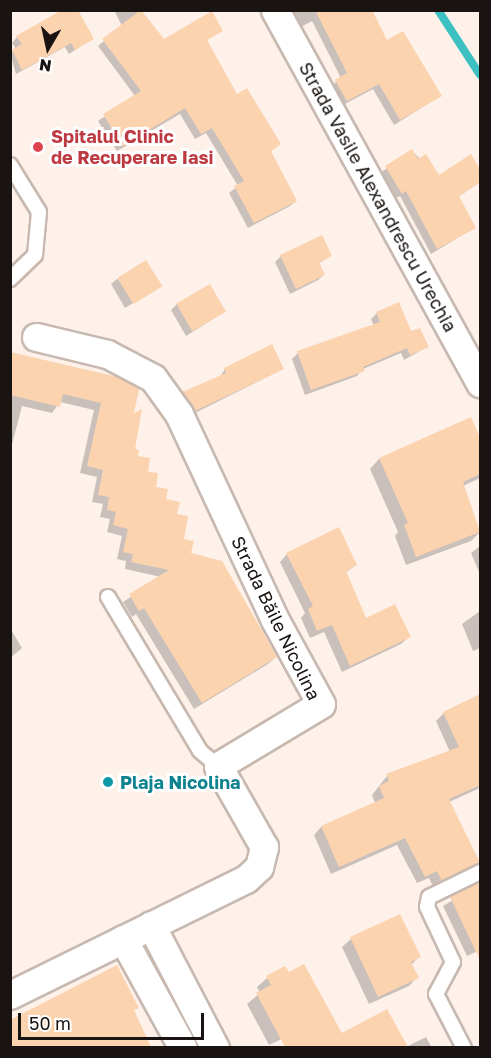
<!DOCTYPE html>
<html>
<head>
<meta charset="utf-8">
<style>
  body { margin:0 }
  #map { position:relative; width:491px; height:1058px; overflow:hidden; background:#fdf1ea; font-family:"Golos Text",sans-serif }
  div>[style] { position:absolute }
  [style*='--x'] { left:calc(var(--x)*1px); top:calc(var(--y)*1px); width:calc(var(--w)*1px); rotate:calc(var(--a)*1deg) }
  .shadow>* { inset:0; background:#0003 }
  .stream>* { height:8px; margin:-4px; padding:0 4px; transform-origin:4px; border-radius:4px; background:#3dc0c2 }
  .building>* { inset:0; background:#fcd3af; transform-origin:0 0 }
  .roads { filter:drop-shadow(2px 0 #c7b9b0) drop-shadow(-2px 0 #c7b9b0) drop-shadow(0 2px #c7b9b0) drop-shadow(0 -2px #c7b9b0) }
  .service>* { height:14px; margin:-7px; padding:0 7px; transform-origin:7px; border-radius:7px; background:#fff }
  .minor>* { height:27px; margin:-13.5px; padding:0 13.5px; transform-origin:13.5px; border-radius:13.5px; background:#fff }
  .dots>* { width:16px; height:16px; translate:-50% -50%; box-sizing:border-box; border:3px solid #fff; border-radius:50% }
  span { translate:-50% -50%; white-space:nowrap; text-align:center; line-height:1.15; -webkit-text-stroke:6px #fff; paint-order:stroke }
  .health-label { font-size:18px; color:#be3a42; font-weight:700 }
  .left { translate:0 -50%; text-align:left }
  .street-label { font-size:18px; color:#191411 }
  .culture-label { font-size:18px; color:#0d838f; font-weight:700 }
  .frame { position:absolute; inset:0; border:12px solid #191411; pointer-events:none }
  .north { position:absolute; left:18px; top:18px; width:60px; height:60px; -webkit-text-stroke:4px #fff; paint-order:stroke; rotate:189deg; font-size:16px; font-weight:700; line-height:24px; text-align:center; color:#191411 }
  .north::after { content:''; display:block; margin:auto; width:21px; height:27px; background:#191411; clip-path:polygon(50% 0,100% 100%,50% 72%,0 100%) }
  .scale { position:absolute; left:18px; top:1013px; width:186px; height:27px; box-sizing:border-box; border:3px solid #191411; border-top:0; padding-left:8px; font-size:18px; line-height:21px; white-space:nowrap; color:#191411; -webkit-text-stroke:4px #fff; paint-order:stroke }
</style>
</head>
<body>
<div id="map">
  <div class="shadow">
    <i style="clip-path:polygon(114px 10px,141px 10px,164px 41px,221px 30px,206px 41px,237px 96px,280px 144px,270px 152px,296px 201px,290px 206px,248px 228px,229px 193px,238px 186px,206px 133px,195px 139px,180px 114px,117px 151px,98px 121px,135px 96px,98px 46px,122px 26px)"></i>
    <i style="clip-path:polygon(290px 10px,370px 10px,387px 42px,440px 96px,394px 125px,373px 89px,341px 106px,330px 87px,341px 78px,312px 21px,301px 27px)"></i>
    <i style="clip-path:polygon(17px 37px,92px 39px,69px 54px,65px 47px,16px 74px,10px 53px,16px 49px,12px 43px)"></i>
    <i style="clip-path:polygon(412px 151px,439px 177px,471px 156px,480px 172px,480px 182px,458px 197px,474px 228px,431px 254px,400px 196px,396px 198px,380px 173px)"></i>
    <i style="clip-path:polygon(281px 256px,330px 256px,318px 264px,324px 275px,318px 280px,290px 294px,275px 262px)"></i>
    <i style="clip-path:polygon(117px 279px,160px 286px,125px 308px,111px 284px)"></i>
    <i style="clip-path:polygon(177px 304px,224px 312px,186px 336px,171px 310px)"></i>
    <i style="clip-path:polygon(377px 313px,427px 347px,404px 360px,401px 353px,363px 369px,357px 376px,305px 395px,292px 359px,298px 353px,374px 326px,371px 319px)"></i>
    <i style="clip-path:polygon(10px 353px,132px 415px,136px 457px,175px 515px,190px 554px,276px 657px,268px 664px,194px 709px,136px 614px,132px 617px,123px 602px,161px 577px,125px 569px,126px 561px,117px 559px,122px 536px,107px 532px,110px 519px,100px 517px,103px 504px,92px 502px,97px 477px,80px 473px,94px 410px,60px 402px,52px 413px,22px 406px,10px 452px)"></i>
    <i style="clip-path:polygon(225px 369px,283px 369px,189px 416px,178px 399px,220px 377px)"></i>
    <i style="clip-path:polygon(470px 419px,480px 442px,480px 478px,463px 486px,480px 532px,471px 541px,406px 565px,395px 536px,398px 532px,370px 469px,379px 459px)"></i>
    <i style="clip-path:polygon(480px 546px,480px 571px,479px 572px,471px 553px)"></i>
    <i style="clip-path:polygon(287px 554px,356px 565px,345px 573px,365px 620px,409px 637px,401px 644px,342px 672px,324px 632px,310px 638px,301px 618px,305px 613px,280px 562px)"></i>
    <i style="clip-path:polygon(480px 611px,480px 648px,473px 651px,462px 624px)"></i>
    <i style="clip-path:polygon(10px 628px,22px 648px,10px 658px)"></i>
    <i style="clip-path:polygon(480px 696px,480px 788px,449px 802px,480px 863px,472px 871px,434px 888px,429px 878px,417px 883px,397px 845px,331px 874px,314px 835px,321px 827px,375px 803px,372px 795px,387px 776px,450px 752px,436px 721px,444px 713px)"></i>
    <i style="clip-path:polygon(480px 884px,480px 950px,467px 956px,443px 906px)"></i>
    <i style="clip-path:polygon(399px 916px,419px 957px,411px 965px,417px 977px,409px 986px,369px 1004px,342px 947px,351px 939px)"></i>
    <i style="clip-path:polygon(285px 968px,341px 1035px,386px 1011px,406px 1047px,426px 1037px,432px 1048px,292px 1048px,286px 1037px,269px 1045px,247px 1004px,260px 993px,257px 987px,267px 978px)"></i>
    <i style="clip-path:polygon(137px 1007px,133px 1011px,150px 1048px,10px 1048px,10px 1022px)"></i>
  </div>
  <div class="stream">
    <i style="--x:438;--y:10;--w:77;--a:57.1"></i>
  </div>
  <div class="building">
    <i style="clip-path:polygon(62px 10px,78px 10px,94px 39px,75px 50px,71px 43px,22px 70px,12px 50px,22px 44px,16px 36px)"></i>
    <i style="clip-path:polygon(141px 10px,164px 39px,212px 11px,223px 31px,207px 40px,237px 94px,247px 88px,281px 144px,271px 151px,297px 201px,254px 223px,234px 186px,244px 181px,212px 128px,201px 134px,185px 108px,123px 146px,103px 114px,141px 91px,102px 39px)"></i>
    <i style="clip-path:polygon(315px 10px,372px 10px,387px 40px,403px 31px,442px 96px,400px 120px,379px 84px,347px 101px,335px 80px,347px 73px)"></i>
    <i style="clip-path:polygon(412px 149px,418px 159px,426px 154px,439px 175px,471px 154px,480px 169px,480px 182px,459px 196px,476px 228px,437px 249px,406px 191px,402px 194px,385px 166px)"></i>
    <i style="clip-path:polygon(322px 235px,332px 256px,319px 262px,325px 275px,296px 289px,280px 255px)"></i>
    <i style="left:146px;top:260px;width:31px;height:34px;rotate:58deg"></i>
    <i style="left:210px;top:284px;width:32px;height:39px;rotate:60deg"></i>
    <i style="clip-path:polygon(399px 302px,411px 331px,420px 328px,429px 347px,410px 355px,407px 348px,363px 367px,365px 371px,311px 390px,297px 351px,380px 322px,376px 312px)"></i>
    <i style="clip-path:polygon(272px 344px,284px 369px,195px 411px,182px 392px,226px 373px,224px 368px)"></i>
    <i style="clip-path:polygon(10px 352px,118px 377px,139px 389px,134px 413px,142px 409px,135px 449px,139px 450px,138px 456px,150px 458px,148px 472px,158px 473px,156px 487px,168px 489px,166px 499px,180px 502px,177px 514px,188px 516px,184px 539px,194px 541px,191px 553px,222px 561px,277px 657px,202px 703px,144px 608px,139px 611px,129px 594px,169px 570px,131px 562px,133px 554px,123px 552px,128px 529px,113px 525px,116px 512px,107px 510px,109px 497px,98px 495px,103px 470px,87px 466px,101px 403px,63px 394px,60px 407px,10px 395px)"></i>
    <i style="clip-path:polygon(471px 417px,480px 438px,480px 474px,463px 482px,480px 532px,416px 557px,404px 525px,408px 523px,379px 458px)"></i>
    <i style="clip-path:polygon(339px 527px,357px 565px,346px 571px,366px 618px,395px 604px,411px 637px,350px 666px,332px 625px,317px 631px,308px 609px,313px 606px,286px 553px)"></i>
    <i style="clip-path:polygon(480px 694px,480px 793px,478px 786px,449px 799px,480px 863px,442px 881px,437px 871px,425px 877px,405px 838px,339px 867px,321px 826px,384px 798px,379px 786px,389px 781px,386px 774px,459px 747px,443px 712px)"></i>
    <i style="clip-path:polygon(480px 882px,480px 960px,450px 897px)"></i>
    <i style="clip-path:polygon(400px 914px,421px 957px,411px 962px,419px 978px,378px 997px,350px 937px)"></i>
    <i style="clip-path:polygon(304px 964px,342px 1033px,387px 1009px,408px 1047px,285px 1047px,256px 993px,271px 985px,266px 976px,285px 966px,289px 972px)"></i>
    <i style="clip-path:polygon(117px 965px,139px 1008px,134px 1010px,151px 1047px,10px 1047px,10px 1020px)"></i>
  </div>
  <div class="roads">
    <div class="service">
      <i style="--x:10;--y:165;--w:55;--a:58.3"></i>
      <i style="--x:39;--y:212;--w:43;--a:95.3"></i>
      <i style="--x:35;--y:255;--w:35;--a:136"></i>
      <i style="--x:108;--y:597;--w:179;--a:59.1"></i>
      <i style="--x:200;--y:751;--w:23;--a:40"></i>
      <i style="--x:464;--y:1048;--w:61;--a:-117.4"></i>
      <i style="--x:436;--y:994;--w:36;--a:-62"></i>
      <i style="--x:453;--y:962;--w:61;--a:-115.3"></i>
      <i style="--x:427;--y:907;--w:10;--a:-79"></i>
      <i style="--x:429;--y:897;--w:57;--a:-26.1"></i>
    </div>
    <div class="minor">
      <i style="--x:275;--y:10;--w:426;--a:61.2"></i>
      <i style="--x:151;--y:925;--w:139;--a:62.5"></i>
      <i style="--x:123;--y:939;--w:124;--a:61.2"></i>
      <i style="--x:10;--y:995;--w:263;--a:-26.2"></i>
      <i style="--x:246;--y:879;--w:18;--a:-43"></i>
      <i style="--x:259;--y:867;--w:21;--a:-76"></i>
      <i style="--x:264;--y:847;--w:93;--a:-119.6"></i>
      <i style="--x:218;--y:766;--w:120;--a:-31"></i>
      <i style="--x:321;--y:704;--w:96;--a:-118.7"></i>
      <i style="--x:275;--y:620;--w:227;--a:-115"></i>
      <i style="--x:179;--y:414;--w:44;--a:-125.8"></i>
      <i style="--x:153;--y:378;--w:52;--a:-152.4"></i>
      <i style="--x:107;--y:354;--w:73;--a:-166.5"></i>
    </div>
  </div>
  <div class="dots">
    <i style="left:38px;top:147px;background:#e0444e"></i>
    <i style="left:108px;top:782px;background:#0f9aa8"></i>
  </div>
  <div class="health-label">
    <span class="left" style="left:51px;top:147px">Spitalul Clinic<br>de Recuperare Iasi</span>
  </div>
  <div class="street-label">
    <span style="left:378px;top:197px;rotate:61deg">Strada Vasile Alexandrescu Urechia</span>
    <span style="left:276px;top:618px;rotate:64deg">Strada Băile Nicolina</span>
  </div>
  <div class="culture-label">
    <span class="left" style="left:120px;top:782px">Plaja Nicolina</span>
  </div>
  <div class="frame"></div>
  <div class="north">N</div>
  <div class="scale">50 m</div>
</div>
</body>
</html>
